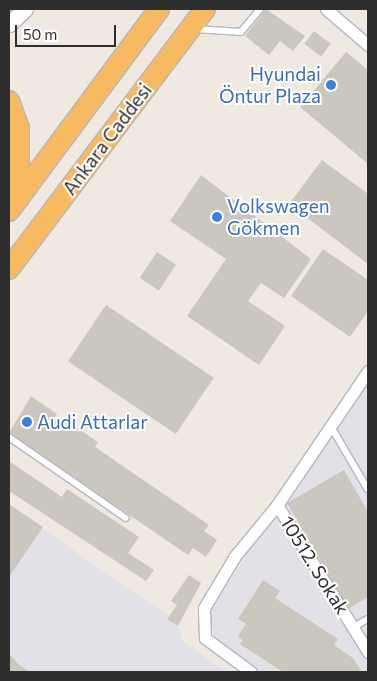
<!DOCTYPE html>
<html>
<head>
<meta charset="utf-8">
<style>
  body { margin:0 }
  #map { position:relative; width:377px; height:681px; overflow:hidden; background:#efe9e1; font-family:Commissioner,sans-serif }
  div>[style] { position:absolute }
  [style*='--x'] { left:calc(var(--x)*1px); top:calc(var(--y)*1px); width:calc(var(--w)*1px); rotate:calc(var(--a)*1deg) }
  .industrial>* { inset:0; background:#e3e1e8 }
  .building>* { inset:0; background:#cbc7bf; transform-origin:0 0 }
  .roads { filter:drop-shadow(1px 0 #b4b7c1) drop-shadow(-1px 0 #b4b7c1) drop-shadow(0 1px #b4b7c1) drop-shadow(0 -1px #b4b7c1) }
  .service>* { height:5.5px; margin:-2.75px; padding:0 2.75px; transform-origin:2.75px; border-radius:2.75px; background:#fff }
  .minor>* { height:11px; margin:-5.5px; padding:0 5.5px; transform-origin:5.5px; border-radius:5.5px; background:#fff }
  .tertiary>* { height:15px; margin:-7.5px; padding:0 7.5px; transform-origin:7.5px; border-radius:7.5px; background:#fff }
  .trunk>* { height:20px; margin:-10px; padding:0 10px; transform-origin:10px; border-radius:10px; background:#f8ba60 }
  .dots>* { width:14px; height:14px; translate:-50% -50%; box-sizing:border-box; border:2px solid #fff; border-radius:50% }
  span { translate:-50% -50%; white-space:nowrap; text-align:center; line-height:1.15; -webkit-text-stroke:4px #fff; paint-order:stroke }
  .shop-label { font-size:19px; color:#366cbe }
  .right { translate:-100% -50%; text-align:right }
  .left { translate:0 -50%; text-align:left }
  .street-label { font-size:19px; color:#2e2e2e }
  .frame { position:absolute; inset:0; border:10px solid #2e2e2e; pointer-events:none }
  .scale { position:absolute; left:15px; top:25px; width:101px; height:22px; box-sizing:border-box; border:2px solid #2e2e2e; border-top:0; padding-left:6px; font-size:15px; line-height:18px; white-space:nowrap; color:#2e2e2e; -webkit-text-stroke:4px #fff; paint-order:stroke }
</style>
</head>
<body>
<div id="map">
  <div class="industrial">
    <i style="clip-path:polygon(368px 383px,368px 672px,259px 672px,216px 645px,208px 611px)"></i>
    <i style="clip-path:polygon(9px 506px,178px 622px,182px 641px,227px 672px,9px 672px)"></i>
  </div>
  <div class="building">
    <i style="clip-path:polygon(266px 9px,305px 36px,293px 51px,280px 41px,269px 55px,245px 36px)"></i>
    <i style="left:314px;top:31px;width:21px;height:16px;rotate:37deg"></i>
    <i style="clip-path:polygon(346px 52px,368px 70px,368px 164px,300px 107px)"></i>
    <i style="clip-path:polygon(322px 160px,368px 194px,368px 264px,289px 204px)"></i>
    <i style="clip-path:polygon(201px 175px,311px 259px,284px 298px,261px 283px,248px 301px,285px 326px,259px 365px,187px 316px,226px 259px,170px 221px)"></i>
    <i style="clip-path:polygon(323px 249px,368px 280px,368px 311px,350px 337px,291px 296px)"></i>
    <i style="left:157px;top:252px;width:23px;height:31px;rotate:34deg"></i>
    <i style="left:106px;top:305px;width:130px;height:68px;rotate:34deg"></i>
    <i style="clip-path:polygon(31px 396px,57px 414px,54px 418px,61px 423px,64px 419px,98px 442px,95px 447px,209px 525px,204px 531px,217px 540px,206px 557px,193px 548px,188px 555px,9px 433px)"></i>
    <i style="clip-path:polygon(9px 461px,62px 497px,67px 489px,139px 537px,128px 553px,154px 570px,146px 581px,9px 491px)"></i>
    <i style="clip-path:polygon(344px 470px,368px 512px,368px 597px,348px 609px,287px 503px)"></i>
    <i style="clip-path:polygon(9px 504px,43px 527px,9px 577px)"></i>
    <i style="clip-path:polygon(189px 575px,201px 583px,178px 626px,167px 619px,177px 605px,171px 601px)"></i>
    <i style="clip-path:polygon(263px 580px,280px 591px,275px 598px,338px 639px,334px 645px,353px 658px,362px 672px,283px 672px,240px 644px,243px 640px,238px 636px,246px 624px,238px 619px)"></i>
    <i style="clip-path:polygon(9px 654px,18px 664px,30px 672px,9px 672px)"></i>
  </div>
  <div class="roads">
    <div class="service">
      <i style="--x:195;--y:29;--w:46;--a:3.7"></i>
      <i style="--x:241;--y:32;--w:30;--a:-50"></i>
      <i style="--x:331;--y:426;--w:73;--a:59.6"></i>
      <i style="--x:9;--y:437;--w:142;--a:34.7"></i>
      <i style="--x:354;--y:627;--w:16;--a:-30"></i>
    </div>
    <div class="minor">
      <i style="--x:326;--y:9;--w:55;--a:40.6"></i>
      <i style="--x:277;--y:505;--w:173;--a:58.2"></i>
      <i style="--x:251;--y:672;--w:57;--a:-143.5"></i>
      <i style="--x:205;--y:638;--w:30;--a:-92"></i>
      <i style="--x:204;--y:608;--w:61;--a:-59.2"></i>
      <i style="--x:235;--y:556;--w:66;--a:-50.5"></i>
      <i style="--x:277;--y:505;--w:162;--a:-55.8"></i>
    </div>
    <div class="tertiary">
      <i style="--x:9;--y:24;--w:22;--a:-43"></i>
    </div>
    <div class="trunk">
      <i style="--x:9;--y:101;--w:29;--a:70"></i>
      <i style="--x:19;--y:128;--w:70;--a:90"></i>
      <i style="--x:9;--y:211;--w:252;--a:-53.4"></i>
      <i style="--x:9;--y:269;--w:326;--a:-53"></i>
    </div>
  </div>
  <div class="dots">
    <i style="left:331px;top:85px;background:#3f7fe0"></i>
    <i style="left:217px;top:217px;background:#3f7fe0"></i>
    <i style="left:27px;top:422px;background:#3f7fe0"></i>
  </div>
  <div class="shop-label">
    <span class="right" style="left:321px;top:85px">Hyundai<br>Öntur Plaza</span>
    <span class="left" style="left:227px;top:217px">Volkswagen<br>Gökmen</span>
    <span class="left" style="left:37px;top:422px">Audi Attarlar</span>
  </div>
  <div class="street-label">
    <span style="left:107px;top:139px;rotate:-53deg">Ankara Caddesi</span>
    <span style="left:315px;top:565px;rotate:58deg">10512. Sokak</span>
  </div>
  <div class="frame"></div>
  <div class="scale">50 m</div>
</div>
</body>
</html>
